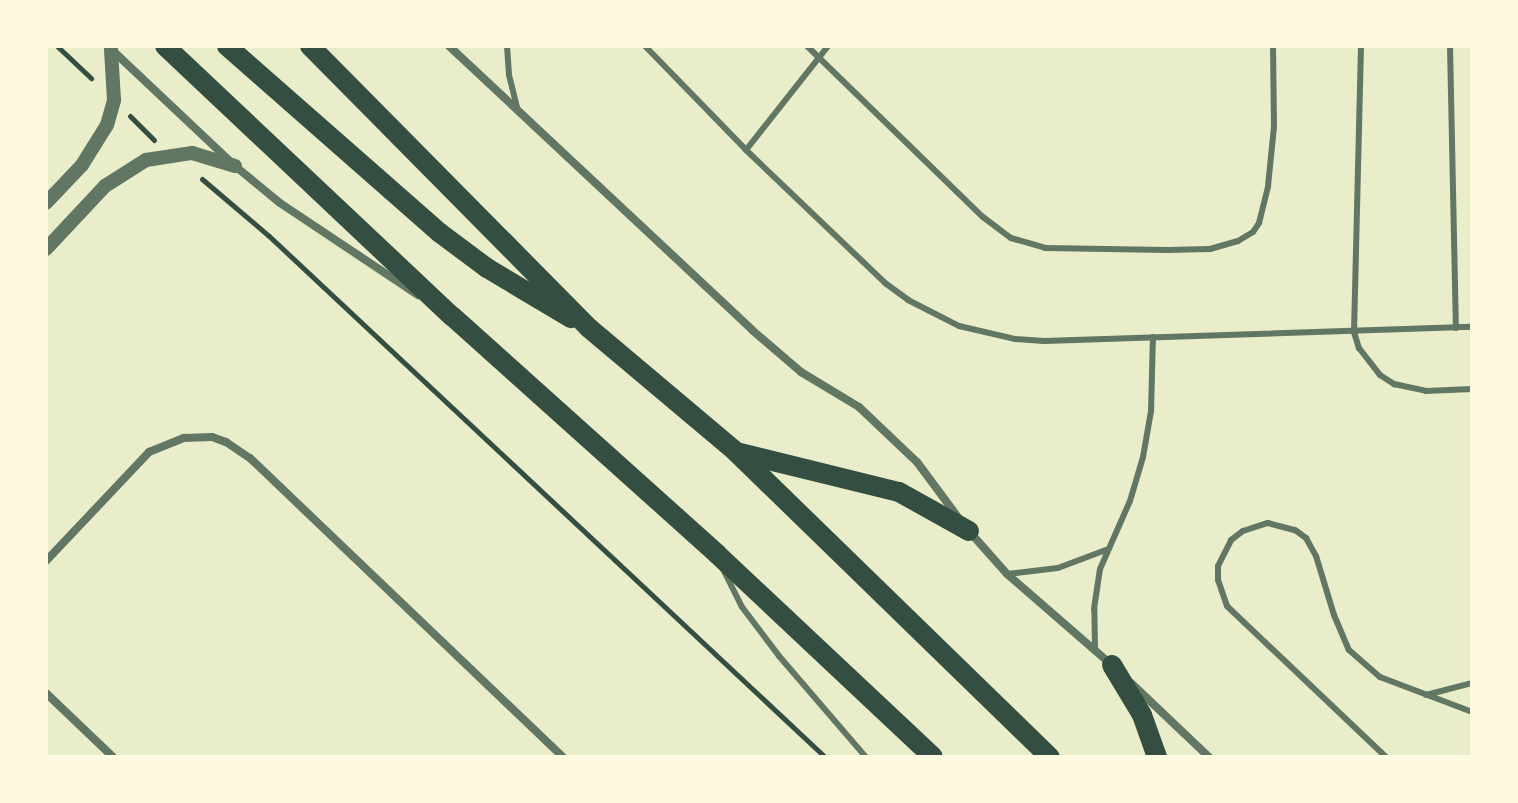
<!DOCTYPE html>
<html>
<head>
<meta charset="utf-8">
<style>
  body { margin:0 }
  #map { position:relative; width:1518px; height:803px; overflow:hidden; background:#e9edc9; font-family:Figtree,sans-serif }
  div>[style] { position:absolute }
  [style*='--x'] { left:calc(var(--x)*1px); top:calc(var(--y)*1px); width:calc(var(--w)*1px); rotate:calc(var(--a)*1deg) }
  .path>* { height:5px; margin:-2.5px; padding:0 2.5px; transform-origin:2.5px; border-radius:2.5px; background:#344e41 }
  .service>* { height:6px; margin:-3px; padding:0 3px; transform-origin:3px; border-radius:3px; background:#617663 }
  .minor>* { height:8px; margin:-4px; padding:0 4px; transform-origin:4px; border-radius:4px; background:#617663 }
  .tertiary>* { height:14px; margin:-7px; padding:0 7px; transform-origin:7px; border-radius:7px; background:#617663 }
  .primary>* { height:20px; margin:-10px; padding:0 10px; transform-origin:10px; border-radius:10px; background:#344e41 }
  span { translate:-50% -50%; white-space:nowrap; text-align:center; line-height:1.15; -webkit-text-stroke:8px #fefae0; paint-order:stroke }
  .frame { position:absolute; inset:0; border:48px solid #fefae0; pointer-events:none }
</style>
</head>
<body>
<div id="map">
  <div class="path">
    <i style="--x:57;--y:46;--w:47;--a:43.3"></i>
    <i style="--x:130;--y:116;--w:34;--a:45"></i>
    <i style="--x:202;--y:179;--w:88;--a:40.4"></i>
    <i style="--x:269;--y:236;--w:762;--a:43.14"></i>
  </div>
  <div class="service">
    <i style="--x:507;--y:46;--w:29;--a:86"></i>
    <i style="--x:509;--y:75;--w:34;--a:76"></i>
    <i style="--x:645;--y:46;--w:145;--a:45.8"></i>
    <i style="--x:746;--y:150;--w:192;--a:43.7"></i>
    <i style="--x:885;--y:283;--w:29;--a:36"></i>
    <i style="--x:908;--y:300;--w:57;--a:27"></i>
    <i style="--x:959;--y:326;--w:57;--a:13.1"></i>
    <i style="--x:1015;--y:339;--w:29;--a:4"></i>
    <i style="--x:1044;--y:341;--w:428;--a:-1.9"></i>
    <i style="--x:807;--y:46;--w:245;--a:44.2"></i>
    <i style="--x:983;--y:217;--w:35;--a:37"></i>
    <i style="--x:1011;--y:238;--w:35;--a:16"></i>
    <i style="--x:1045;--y:248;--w:122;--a:0.9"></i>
    <i style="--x:1167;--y:250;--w:43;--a:-1.3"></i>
    <i style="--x:1210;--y:249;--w:29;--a:-16"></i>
    <i style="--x:1238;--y:241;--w:17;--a:-31"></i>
    <i style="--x:1253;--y:232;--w:11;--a:-56"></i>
    <i style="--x:1259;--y:223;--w:38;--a:-76"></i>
    <i style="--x:1268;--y:186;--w:59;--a:-84.2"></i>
    <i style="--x:1274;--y:127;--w:81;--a:-90.7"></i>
    <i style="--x:1361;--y:46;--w:286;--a:91.4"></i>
    <i style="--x:1354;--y:332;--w:17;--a:73"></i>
    <i style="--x:1359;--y:348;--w:34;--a:52"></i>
    <i style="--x:1380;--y:375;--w:17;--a:33"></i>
    <i style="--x:1394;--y:384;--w:33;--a:12"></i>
    <i style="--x:1426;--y:391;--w:46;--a:-2.5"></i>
    <i style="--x:1450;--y:46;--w:282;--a:88.8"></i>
    <i style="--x:746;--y:150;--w:132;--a:-51.7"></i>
    <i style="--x:723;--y:569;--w:42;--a:63.4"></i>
    <i style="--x:742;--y:607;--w:61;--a:52.9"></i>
    <i style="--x:779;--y:656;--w:133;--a:49.3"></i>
    <i style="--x:1007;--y:574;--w:51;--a:-6.7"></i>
    <i style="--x:1058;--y:568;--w:51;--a:-20.6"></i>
    <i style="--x:1095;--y:648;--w:39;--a:-91"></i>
    <i style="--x:1094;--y:609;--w:40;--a:-81.5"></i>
    <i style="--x:1100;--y:569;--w:74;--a:-66.2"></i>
    <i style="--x:1130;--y:501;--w:46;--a:-73.5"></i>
    <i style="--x:1143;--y:457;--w:47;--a:-80.1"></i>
    <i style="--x:1151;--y:411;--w:74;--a:-88.5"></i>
    <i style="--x:1426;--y:695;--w:48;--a:-14.6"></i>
    <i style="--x:1386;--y:757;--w:219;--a:-136.5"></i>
    <i style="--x:1227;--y:606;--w:28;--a:-109"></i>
    <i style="--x:1218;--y:580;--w:14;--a:-90"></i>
    <i style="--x:1218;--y:566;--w:29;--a:-63"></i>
    <i style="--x:1231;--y:540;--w:15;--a:-37"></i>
    <i style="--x:1243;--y:531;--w:26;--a:-18"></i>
    <i style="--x:1268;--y:523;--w:28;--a:15"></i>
    <i style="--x:1295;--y:530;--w:14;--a:36"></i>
    <i style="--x:1306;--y:538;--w:21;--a:61"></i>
    <i style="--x:1316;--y:556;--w:62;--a:73"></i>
    <i style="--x:1334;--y:615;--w:38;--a:67"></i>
    <i style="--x:1349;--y:650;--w:41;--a:41.1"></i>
    <i style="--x:1380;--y:677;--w:98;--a:20.8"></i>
  </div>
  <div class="minor">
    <i style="--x:449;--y:46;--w:415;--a:43.1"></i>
    <i style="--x:752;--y:330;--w:65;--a:40.6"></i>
    <i style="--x:801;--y:372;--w:68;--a:31.1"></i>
    <i style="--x:859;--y:407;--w:80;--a:43.5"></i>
    <i style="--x:917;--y:462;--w:72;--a:53.4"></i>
    <i style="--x:111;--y:49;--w:170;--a:43.3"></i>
    <i style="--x:235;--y:166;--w:58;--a:39.4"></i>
    <i style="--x:280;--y:203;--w:166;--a:33.7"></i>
    <i style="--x:968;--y:530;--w:59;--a:48.4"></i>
    <i style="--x:1007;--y:574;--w:140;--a:41"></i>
    <i style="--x:46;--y:561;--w:150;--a:-46.6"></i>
    <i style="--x:149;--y:452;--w:38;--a:-22"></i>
    <i style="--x:184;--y:438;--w:28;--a:-2"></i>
    <i style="--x:212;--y:437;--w:15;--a:20"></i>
    <i style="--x:226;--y:442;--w:29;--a:34"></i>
    <i style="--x:250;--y:458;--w:433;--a:43.7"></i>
    <i style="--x:1131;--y:683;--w:108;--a:43.5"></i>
    <i style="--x:46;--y:693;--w:93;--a:43.7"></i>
  </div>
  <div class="tertiary">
    <i style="--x:46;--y:203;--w:52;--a:-46.5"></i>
    <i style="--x:82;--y:165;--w:47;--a:-58"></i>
    <i style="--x:107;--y:125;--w:26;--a:-74"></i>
    <i style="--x:114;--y:100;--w:51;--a:-93.4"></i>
    <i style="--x:46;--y:249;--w:86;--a:-46.9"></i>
    <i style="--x:105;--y:186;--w:49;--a:-32.4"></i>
    <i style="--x:146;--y:160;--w:47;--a:-8.7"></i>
    <i style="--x:192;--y:153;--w:45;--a:16.8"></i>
  </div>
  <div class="primary">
    <i style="--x:165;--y:46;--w:394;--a:43.3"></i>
    <i style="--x:452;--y:316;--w:356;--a:41.9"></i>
    <i style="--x:717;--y:554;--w:296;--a:43.2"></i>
    <i style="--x:227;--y:46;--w:283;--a:41.3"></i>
    <i style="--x:440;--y:233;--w:59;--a:36.7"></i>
    <i style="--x:487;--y:268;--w:98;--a:30.8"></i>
    <i style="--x:310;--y:46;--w:397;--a:45.3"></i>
    <i style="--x:589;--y:328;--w:192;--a:40.1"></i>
    <i style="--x:736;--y:452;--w:438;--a:44.2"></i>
    <i style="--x:740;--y:453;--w:164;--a:13.8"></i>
    <i style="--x:899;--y:492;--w:80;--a:29.1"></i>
    <i style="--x:1112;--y:665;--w:58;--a:59"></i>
    <i style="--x:1142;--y:715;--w:45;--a:70.3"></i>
  </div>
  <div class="frame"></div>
</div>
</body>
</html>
